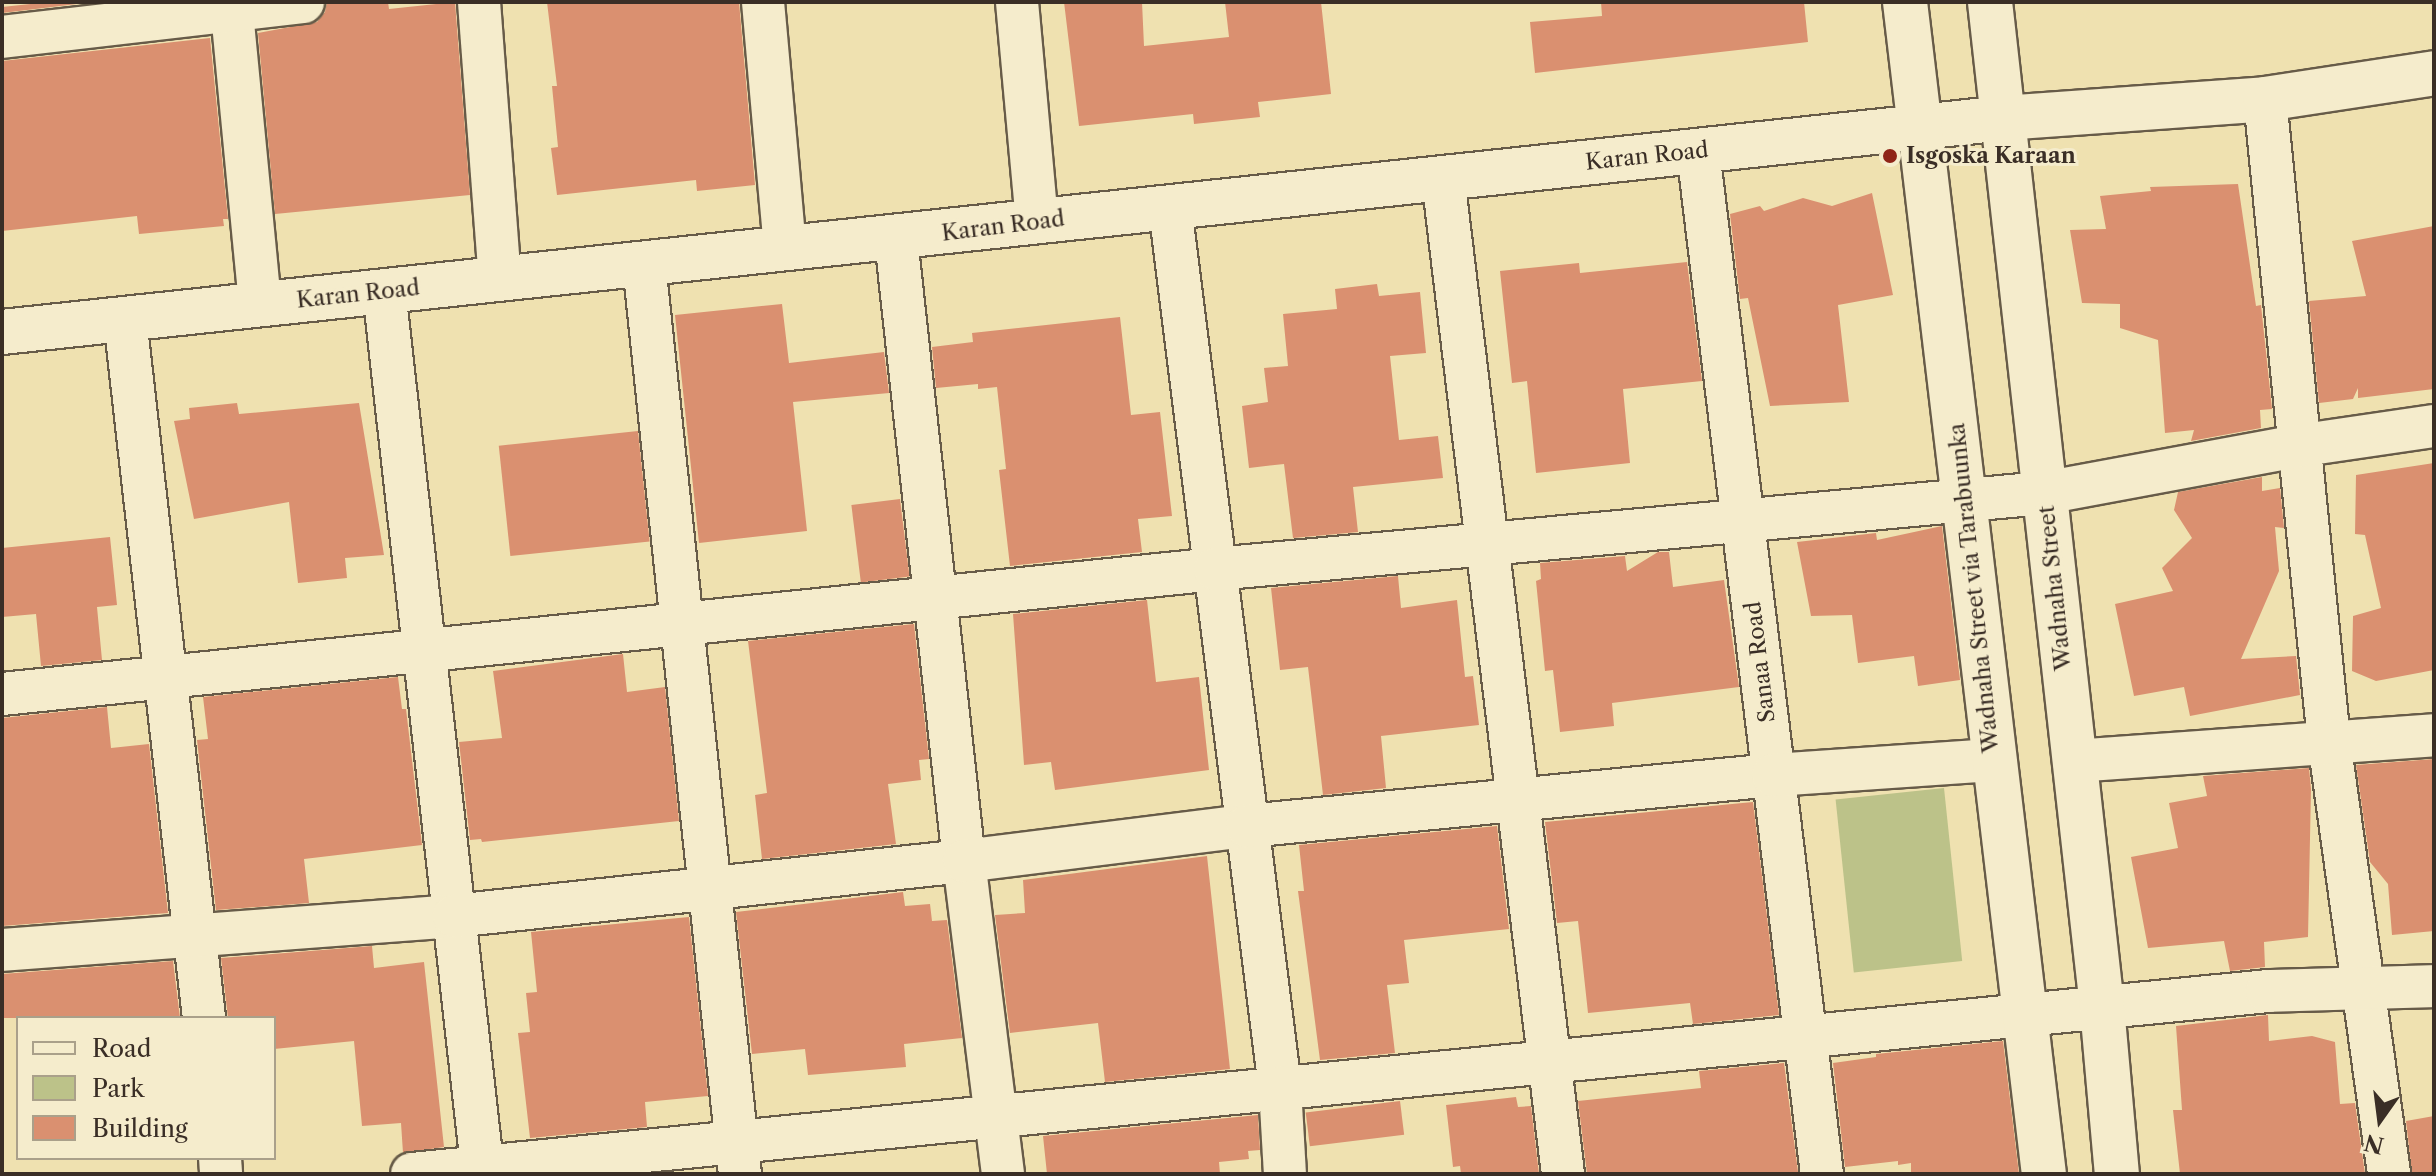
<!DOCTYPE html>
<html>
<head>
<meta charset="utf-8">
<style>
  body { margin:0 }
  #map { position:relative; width:2436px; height:1176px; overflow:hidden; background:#efe1b0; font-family:"Libre Caslon Text",serif }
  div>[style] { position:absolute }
  .green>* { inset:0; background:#bcc289; transform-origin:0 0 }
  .building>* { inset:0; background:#da9070; transform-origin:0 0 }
  .roads { filter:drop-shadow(2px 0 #675b48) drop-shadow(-2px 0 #675b48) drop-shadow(0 2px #675b48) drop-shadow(0 -2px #675b48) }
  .minor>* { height:42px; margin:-21px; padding:0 21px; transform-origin:21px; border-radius:21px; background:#f5eccc }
  .tertiary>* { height:44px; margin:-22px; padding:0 22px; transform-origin:22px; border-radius:22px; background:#f5eccc }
  .secondary>* { height:44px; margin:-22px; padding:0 22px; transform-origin:22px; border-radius:22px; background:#f5eccc }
  .dots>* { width:22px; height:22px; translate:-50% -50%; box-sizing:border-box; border:4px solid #f5eccc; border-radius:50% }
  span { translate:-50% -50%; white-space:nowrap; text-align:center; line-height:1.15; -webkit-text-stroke:6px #f5eccc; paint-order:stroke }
  .street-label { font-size:22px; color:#3a2e26 }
  .poi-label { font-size:22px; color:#3a2e26; font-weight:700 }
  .left { translate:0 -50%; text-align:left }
  .frame { position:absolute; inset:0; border:4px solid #3a2e26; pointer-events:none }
  .legend { position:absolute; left:16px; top:1016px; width:260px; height:144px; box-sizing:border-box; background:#f5eccc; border:2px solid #aaa08a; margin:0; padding:10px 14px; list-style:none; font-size:24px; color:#3a2e26 }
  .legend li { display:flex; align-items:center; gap:16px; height:40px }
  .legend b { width:40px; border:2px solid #aaa08a }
  .north { position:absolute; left:2340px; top:1080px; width:80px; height:80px; -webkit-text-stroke:6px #f5eccc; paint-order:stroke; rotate:194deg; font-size:22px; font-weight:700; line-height:32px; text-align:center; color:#3a2e26 }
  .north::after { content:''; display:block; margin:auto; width:28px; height:36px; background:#3a2e26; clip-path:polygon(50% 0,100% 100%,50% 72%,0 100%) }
</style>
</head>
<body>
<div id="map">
  <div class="green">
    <div style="left:1944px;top:788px;width:174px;height:109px;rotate:84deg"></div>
  </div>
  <div class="building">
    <div style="clip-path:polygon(49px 2px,77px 4px,2px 13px,2px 7px)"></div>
    <div style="clip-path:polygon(327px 2px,388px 2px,389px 9px,455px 2px,470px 195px,275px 214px,258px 33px,317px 22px,325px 12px)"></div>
    <div style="clip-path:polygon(547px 2px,739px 2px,755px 185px,697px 191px,696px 180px,557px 195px,551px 148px,558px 147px,552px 86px,557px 86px)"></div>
    <div style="clip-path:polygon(1064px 2px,1142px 2px,1144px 46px,1229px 37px,1225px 2px,1321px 2px,1331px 94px,1258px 102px,1260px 117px,1194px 124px,1193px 114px,1079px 126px)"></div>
    <div style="clip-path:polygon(1601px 2px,1804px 2px,1808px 42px,1535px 73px,1530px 22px,1602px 16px)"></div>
    <div style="clip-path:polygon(210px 38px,228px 219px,223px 219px,224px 226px,139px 234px,137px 216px,2px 231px,2px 61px)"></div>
    <div style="clip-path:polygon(2238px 184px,2256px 306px,2261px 305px,2272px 409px,2260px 410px,2261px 428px,2191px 441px,2194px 430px,2165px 433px,2158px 340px,2120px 328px,2120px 304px,2082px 303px,2070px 230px,2106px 229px,2100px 196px,2151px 191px,2150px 187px)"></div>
    <div style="clip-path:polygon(1872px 193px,1893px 295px,1838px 305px,1849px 402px,1770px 406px,1748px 298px,1740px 299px,1730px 214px,1760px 206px,1764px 211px,1803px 198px,1832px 206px)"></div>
    <div style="clip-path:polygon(2434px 226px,2434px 389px,2358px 398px,2358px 388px,2353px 399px,2319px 403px,2309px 301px,2366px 296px,2352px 241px)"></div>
    <div style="clip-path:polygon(1687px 262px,1702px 381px,1623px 389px,1630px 463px,1536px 473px,1527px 381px,1512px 383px,1500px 271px,1579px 263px,1580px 273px)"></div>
    <div style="clip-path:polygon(1377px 284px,1379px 296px,1420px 292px,1426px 353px,1390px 356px,1399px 440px,1438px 436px,1443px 478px,1353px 487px,1358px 532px,1293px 538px,1284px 464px,1249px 468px,1242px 406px,1268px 402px,1264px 368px,1288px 366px,1283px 314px,1337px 309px,1335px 289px)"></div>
    <div style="clip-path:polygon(782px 304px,789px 363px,884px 352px,889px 393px,793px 402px,807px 531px,699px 543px,675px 315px)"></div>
    <div style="clip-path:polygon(1120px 317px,1131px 415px,1160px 412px,1172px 516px,1138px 519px,1142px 552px,1010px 566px,999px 470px,1006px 469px,997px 387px,978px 389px,978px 384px,936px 388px,932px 347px,973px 342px,972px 333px)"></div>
    <div style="clip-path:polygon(237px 403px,239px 414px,359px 403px,384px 555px,345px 558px,347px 578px,298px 583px,289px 502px,194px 519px,174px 421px,190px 419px,189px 408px)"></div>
    <div style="left:638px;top:431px;width:111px;height:140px;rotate:84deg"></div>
    <div style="clip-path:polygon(2434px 463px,2434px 670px,2376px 681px,2352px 671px,2353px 616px,2381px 608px,2365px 535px,2355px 534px,2356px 475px)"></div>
    <div style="clip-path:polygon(2262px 477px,2262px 491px,2280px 488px,2284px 528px,2275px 527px,2279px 571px,2241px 659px,2296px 656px,2300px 695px,2190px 716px,2184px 687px,2134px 696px,2115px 604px,2173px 591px,2162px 568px,2192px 538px,2174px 510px,2178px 492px)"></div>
    <div style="left:900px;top:499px;width:78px;height:49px;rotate:83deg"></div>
    <div style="clip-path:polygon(1942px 526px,1960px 680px,1918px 686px,1914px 656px,1858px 663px,1852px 615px,1811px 616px,1797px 542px,1876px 533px,1877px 540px)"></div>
    <div style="clip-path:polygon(110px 537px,117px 605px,97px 607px,102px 660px,41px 666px,36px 614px,2px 617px,2px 548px)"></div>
    <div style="clip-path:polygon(1658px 552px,1669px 552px,1673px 587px,1724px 580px,1739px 687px,1612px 703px,1614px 726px,1560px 732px,1553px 670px,1545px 671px,1536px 581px,1541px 579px,1540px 563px,1625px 556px,1627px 571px)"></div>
    <div style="clip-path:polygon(1398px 576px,1401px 608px,1457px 600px,1465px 677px,1473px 676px,1479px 725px,1381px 736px,1386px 788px,1323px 795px,1308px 667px,1280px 670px,1271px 588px)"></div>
    <div style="clip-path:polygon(1147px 600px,1156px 682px,1199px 677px,1209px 770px,1055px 790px,1051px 762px,1024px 765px,1013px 614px)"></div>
    <div style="clip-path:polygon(914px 624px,929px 759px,919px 760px,921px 780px,888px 784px,896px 844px,762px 859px,755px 795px,767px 793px,748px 641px)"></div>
    <div style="clip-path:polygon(623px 654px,627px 692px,665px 687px,679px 821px,482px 842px,481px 839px,470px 840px,459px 742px,502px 738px,493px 671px)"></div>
    <div style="clip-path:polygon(398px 677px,402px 709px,406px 709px,422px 845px,304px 859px,309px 903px,216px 910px,197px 740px,208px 739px,203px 697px)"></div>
    <div style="clip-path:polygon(107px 707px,111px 748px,149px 744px,168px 913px,2px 926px,2px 718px)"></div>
    <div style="clip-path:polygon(2434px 759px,2434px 931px,2392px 935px,2388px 884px,2370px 862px,2356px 765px)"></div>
    <div style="clip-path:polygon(2309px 768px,2311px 789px,2308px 937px,2264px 942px,2265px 967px,2230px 971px,2224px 941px,2148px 948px,2131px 857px,2178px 848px,2169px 803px,2207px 796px,2203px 776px)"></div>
    <div style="clip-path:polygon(1753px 802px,1779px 1015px,1693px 1024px,1690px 1003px,1588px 1013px,1578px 921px,1557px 923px,1545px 822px)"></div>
    <div style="clip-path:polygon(1497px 826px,1509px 929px,1404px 940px,1409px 983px,1387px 985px,1395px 1053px,1320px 1060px,1298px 891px,1304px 891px,1299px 845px)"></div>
    <div style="clip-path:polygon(1207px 856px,1230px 1069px,1105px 1082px,1098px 1023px,1010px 1033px,995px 915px,1025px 913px,1023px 880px)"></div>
    <div style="clip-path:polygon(903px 892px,905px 906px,930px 904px,932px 921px,947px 920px,962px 1038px,904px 1044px,906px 1067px,808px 1075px,805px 1049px,752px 1054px,736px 912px)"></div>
    <div style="clip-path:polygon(689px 917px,708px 1096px,645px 1102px,647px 1127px,530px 1138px,518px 1033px,530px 1032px,526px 993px,537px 992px,531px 932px)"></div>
    <div style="clip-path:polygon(372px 946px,374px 968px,424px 962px,444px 1147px,403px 1153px,401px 1123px,362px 1126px,354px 1041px,274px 1049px,274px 1018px,228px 1018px,221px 958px)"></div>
    <div style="clip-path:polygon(173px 961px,180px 1018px,2px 1018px,2px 974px)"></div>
    <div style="clip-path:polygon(2268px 1015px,2269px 1041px,2312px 1036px,2335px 1042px,2340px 1104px,2355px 1103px,2365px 1174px,2180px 1174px,2173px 1110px,2182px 1110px,2176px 1026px)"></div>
    <div style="clip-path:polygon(2003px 1041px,2019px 1174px,1911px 1174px,1911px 1163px,1898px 1165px,1898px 1161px,1845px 1167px,1833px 1063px,1876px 1057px,1876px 1054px)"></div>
    <div style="clip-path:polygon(1784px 1063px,1798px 1172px,1587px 1174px,1578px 1101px,1701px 1088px,1699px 1071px)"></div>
    <div style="clip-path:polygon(1516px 1097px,1518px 1107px,1531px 1106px,1539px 1174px,1461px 1174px,1460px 1166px,1453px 1167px,1446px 1105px)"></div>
    <div style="left:1400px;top:1101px;width:34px;height:95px;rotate:83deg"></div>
    <div style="clip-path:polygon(1258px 1115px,1260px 1150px,1248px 1151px,1249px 1159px,1219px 1162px,1220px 1174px,1047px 1174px,1043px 1136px)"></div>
    <div style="clip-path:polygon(2434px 1116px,2434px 1174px,2412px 1174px,2406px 1121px)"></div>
  </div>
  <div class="roads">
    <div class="minor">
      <div style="left:231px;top:2px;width:304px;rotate:84.5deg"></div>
      <div style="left:479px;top:2px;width:278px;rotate:85.7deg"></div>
      <div style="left:763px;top:2px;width:247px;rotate:84.9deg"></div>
      <div style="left:1017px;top:2px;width:221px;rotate:84.8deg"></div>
      <div style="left:2px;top:37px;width:303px;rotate:-6.6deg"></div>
      <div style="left:2265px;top:99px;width:645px;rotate:84.31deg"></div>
      <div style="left:2329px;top:741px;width:437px;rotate:82.1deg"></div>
      <div style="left:1698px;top:151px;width:1030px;rotate:83.09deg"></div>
      <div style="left:1443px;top:178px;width:1003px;rotate:83.13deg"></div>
      <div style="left:1170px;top:207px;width:888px;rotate:82.88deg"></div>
      <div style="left:1280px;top:1088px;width:86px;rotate:86.7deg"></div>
      <div style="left:896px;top:239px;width:626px;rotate:83.76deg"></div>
      <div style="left:964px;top:861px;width:315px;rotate:82.9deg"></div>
      <div style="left:644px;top:264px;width:915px;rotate:83.98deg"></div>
      <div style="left:384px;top:291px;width:889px;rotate:83.6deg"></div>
      <div style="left:125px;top:319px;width:703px;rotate:83.55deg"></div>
      <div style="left:2px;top:694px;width:1219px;rotate:-5.88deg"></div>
      <div style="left:1215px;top:569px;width:832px;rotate:-5.24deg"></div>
      <div style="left:2044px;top:493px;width:257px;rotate:-10.5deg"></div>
      <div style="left:2297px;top:446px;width:138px;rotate:-8.3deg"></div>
      <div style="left:2074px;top:761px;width:361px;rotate:-4.1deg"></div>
      <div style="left:2px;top:950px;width:453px;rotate:-4.3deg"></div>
      <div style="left:454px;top:916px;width:513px;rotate:-6.16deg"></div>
      <div style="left:964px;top:861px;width:285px;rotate:-7.1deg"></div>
      <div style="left:1247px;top:826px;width:528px;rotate:-5.54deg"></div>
      <div style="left:1773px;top:775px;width:221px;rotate:-3.9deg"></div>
      <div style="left:220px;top:1158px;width:16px;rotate:86deg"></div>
      <div style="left:412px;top:1174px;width:1864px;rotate:-5.63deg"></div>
      <div style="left:2267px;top:991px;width:167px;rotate:-1.7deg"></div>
    </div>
    <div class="tertiary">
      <div style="left:2px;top:332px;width:2012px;rotate:-6.1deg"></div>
      <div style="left:2003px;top:118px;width:263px;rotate:-4.1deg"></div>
      <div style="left:2265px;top:99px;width:171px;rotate:-8.7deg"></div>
    </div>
    <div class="secondary">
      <div style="left:1905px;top:2px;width:1180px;rotate:83.24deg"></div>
      <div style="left:1990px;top:2px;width:1011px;rotate:83.64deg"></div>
      <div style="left:2102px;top:1007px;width:168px;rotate:84.9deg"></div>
    </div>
  </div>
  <div class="dots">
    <div style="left:1890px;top:156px;background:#8f2418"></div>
  </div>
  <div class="street-label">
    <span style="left:1647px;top:156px;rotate:-6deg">Karan Road</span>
    <span style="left:1003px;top:226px;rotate:-7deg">Karan Road</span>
    <span style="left:358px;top:294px;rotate:-6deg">Karan Road</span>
    <span style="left:1974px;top:588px;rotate:-96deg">Wadnaha Street via Tarabuunka</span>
    <span style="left:2055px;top:588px;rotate:-96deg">Wadnaha Street</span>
    <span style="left:1760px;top:662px;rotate:-97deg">Sanaa Road</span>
  </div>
  <div class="poi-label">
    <span class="left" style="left:1906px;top:156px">Isgoska Karaan</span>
  </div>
  <div class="frame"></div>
  <ul class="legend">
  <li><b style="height:10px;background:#f5eccc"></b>Road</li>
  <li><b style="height:22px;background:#bcc289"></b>Park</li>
  <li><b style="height:22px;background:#da9070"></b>Building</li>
  </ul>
  <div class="north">N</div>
</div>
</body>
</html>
